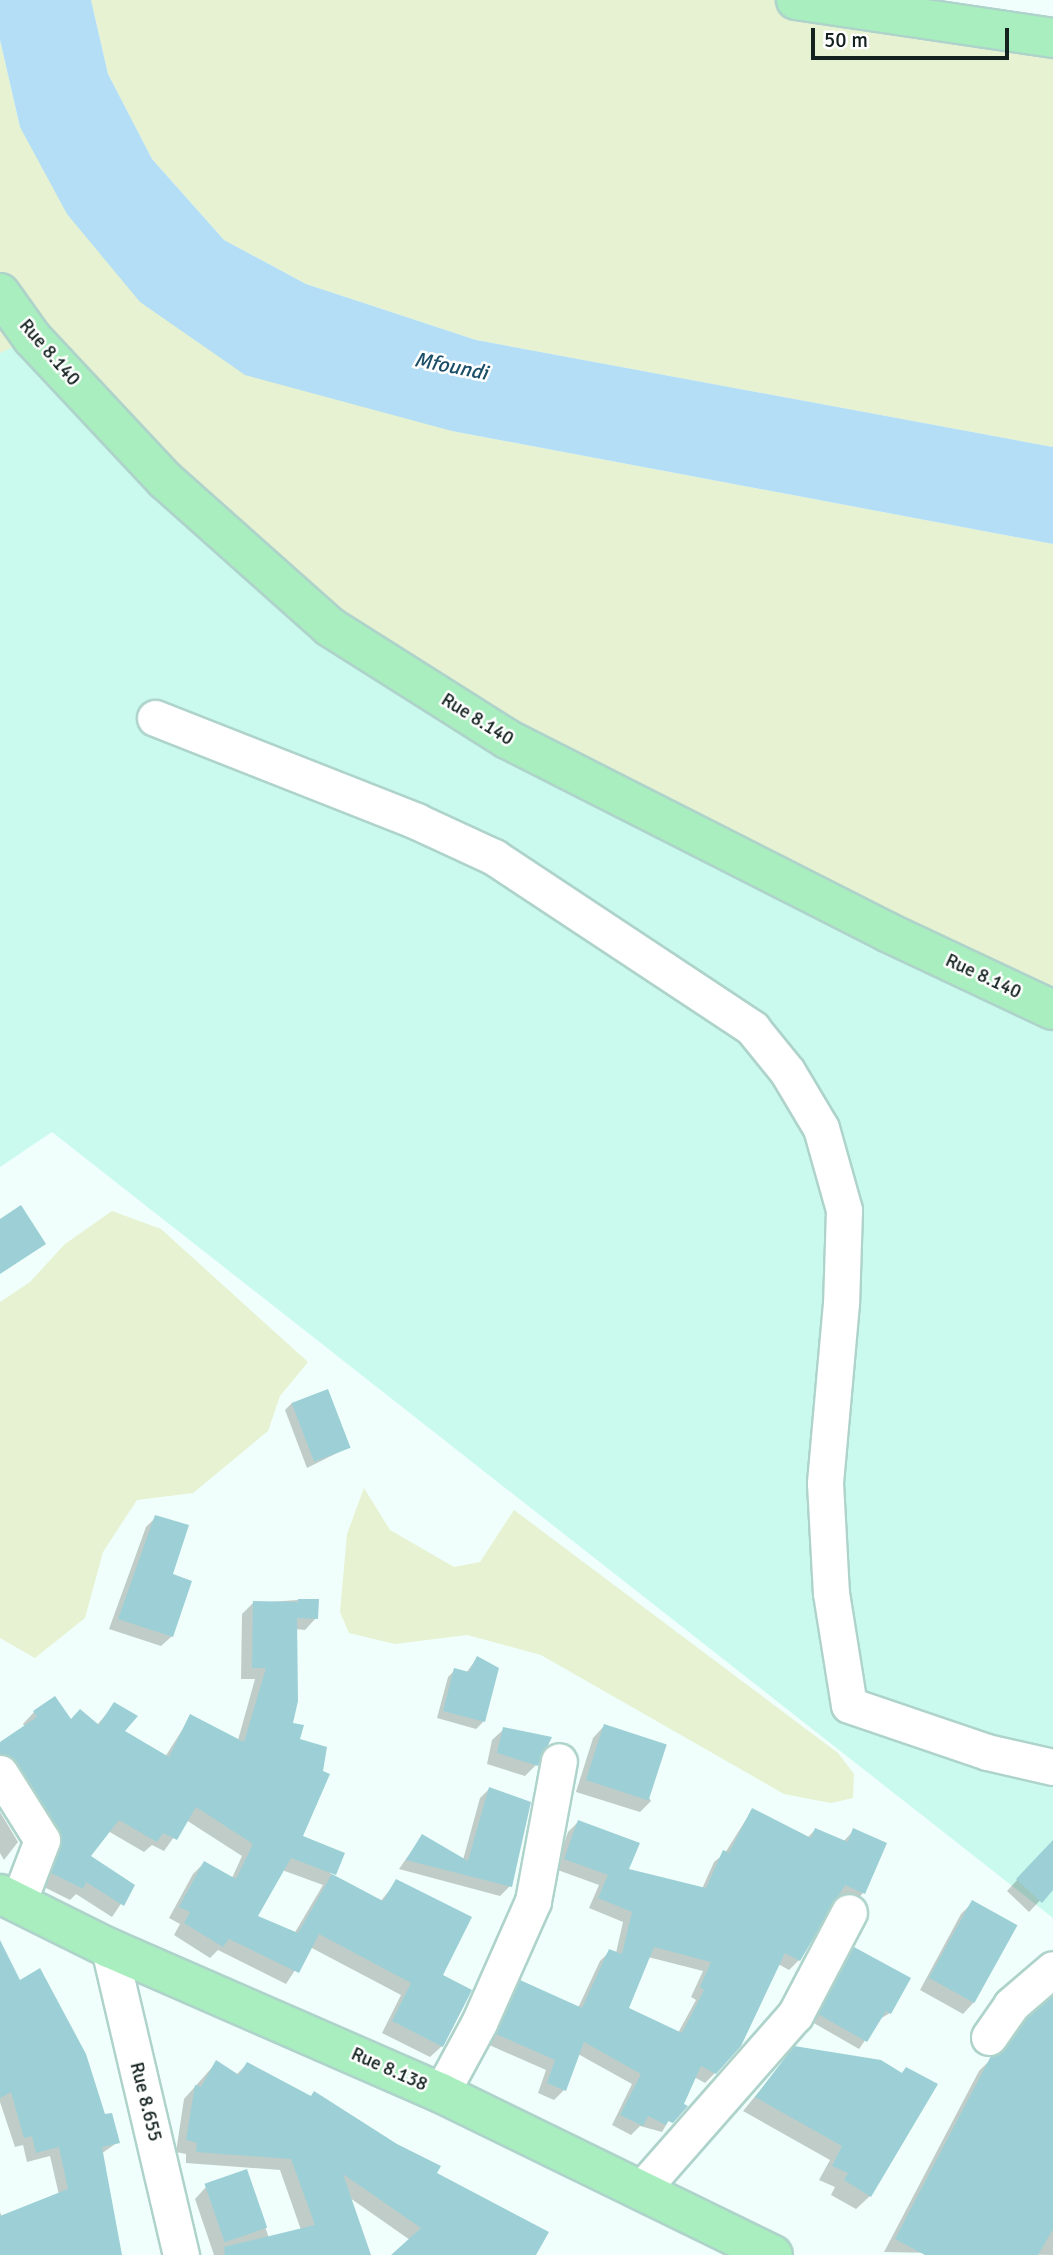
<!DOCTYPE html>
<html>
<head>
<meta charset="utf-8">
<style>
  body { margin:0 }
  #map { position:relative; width:1053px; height:2255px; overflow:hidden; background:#f0fffb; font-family:Signika,sans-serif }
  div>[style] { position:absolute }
  .built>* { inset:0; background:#cafaee }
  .green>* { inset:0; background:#e6f2d2 }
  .water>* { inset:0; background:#b4def6 }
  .shadow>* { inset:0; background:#0003 }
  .building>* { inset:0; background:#9cd0d6; transform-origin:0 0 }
  .roads { filter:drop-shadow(2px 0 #aed3ca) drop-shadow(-2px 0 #aed3ca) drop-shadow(0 2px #aed3ca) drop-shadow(0 -2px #aed3ca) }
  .minor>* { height:35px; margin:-17.5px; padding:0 17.5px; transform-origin:17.5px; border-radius:17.5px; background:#fff }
  .major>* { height:38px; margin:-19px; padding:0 19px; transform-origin:19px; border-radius:19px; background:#a9eebe }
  span { translate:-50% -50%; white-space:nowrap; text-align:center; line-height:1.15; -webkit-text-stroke:5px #fff; paint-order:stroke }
  .street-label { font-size:19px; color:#14221f }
  .water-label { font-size:21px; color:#1a4d66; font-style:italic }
  .scale { position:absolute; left:811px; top:28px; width:198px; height:32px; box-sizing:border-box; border:4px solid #14221f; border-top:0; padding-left:9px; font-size:21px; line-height:24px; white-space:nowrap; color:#14221f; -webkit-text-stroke:5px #fff; paint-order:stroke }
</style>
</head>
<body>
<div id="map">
  <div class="built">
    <div style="clip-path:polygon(32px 338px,1053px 1010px,1053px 1918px,52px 1132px,0 1167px,0 353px)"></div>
  </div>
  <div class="green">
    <div style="clip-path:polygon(91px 0,937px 0,1053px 26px,1053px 447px,476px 340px,306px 284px,224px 240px,152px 159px,108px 74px)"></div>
    <div style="clip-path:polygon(0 40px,20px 127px,452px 431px,1053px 544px,1053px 1010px,330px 627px,32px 338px,0 353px)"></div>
    <div style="clip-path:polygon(112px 1211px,161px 1229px,308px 1362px,280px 1396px,268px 1431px,193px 1493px,137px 1500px,103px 1552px,85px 1618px,35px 1658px,0 1638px,0 1302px,30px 1282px,65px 1244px)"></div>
    <div style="clip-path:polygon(364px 1488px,390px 1530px,454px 1567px,480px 1562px,514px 1510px,838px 1753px,854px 1774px,853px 1798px,831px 1803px,784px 1794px,541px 1655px,467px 1635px,395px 1644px,349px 1633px,340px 1612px,347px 1534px)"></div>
  </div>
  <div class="water">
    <div style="clip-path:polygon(0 0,91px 0,108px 74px,152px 159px,224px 240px,306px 284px,476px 340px,1053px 447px,1053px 544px,452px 431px,245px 375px,140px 302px,67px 214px,20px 127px,0 40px)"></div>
  </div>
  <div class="shadow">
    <div style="clip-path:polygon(292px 1403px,349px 1447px,307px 1468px,285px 1410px)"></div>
    <div style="clip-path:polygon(156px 1517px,171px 1575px,190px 1582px,171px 1637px,161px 1646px,109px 1629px,146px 1527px)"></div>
    <div style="clip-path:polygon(evenodd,298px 1600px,316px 1618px,305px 1630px,295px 1629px,291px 1725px,298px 1740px,300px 1837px,333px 1876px,380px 1902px,397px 1881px,441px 1976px,442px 2046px,430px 2057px,382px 2033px,401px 1995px,310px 1947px,286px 1984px,218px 1950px,210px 1958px,174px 1935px,180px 1924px,169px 1918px,193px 1874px,204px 1863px,232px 1878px,242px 1856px,186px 1820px,164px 1851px,152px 1845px,144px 1852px,108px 1831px,89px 1856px,133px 1886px,112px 1917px,76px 1894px,70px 1900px,40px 1885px,0 1770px,0 1745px,25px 1727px,23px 1724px,34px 1712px,97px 1725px,115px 1704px,122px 1731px,165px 1757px,191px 1716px,238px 1740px,255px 1679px,241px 1679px,242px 1614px,253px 1603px,298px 1600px,282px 1870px,323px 1885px,294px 1934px,255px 1917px,282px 1870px)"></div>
    <div style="clip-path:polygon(477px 1658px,483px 1722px,476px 1729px,437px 1718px,448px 1677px,455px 1670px,466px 1673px)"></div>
    <div style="clip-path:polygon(604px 1726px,651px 1801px,640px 1812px,576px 1792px,593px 1738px)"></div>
    <div style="clip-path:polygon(504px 1729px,536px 1765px,525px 1776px,487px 1764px,492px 1740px)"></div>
    <div style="clip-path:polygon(489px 1789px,510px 1886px,500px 1896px,399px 1869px,422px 1836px,463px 1860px,480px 1798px)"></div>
    <div style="clip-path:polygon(evenodd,752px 1810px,807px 1838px,815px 1830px,843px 1842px,854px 1830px,863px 1893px,854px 1903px,837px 1895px,799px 1960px,789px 1970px,778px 1964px,715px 2073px,705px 2083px,694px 2077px,662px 2132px,640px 2126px,631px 2135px,612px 2125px,632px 2084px,578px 2054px,564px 2090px,554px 2100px,538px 2093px,546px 2070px,487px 2044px,510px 1992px,520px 1982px,578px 2008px,600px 1961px,610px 1951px,616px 1953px,623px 1922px,589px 1908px,599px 1885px,555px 1869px,568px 1832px,578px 1822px,626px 1870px,702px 1889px,714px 1862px,725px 1853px,752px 1810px,648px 1957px,703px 1971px,691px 1997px,696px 2000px,678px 2033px,627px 2009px,648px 1957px)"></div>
    <div style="clip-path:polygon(0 1812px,18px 1842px,4px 1860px,0 1853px)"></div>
    <div style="clip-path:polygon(1053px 1841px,1053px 1887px,1029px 1912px,1007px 1891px)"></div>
    <div style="clip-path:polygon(972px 1903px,974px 2002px,963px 2014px,920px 1990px,961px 1914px)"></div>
    <div style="clip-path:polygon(854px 1949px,890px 2013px,880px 2019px,859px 2049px,812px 2022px)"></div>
    <div style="clip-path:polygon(0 1978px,118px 2142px,101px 2154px,120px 2255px,0 2255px,0 2212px,2px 2217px,59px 2195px,50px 2156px,27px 2162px,23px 2145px,15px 2147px,0 2102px)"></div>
    <div style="clip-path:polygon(1053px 1998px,1053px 2255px,884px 2252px,979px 2071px)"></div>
    <div style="clip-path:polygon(795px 2048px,870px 2196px,856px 2209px,831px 2195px,835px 2187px,819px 2180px,830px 2160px,743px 2111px)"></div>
    <div style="clip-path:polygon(216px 2063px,236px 2075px,247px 2064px,310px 2097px,314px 2093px,435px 2173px,534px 2255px,394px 2255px,410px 2240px,350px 2198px,369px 2255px,214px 2255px,195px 2199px,206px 2187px,246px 2172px,269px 2238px,301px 2230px,280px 2170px,186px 2163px,186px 2154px,176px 2152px,184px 2099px)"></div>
  </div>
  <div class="building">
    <div style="clip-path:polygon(21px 1205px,46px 1244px,0 1274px,0 1219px)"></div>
    <div style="left:328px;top:1389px;width:63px;height:39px;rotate:69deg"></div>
    <div style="clip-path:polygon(155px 1515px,189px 1525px,173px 1574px,192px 1581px,173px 1637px,118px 1619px)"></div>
    <div style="clip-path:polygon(298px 1599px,319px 1599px,318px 1619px,297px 1618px,298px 1701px,293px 1723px,304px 1725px,300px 1739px,327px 1747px,323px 1771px,330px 1774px,303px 1836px,345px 1853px,336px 1875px,291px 1858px,258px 1916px,298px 1933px,332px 1874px,383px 1901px,396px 1879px,472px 1917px,443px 1975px,472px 1990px,443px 2047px,392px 2021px,411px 1983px,319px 1934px,299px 1973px,229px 1939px,223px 1947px,184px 1923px,190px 1912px,179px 1907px,204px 1861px,236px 1879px,253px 1844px,196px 1807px,177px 1840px,163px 1833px,157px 1842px,119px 1820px,91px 1856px,135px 1885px,124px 1906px,86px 1882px,83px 1889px,51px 1873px,61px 1847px,59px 1830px,17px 1762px,0 1753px,0 1742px,37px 1717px,33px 1711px,55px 1696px,71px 1719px,80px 1709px,99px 1725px,114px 1702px,138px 1716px,125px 1731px,169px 1757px,190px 1714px,244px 1742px,266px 1668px,252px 1668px,253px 1601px,297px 1602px,297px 1606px)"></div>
    <div style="clip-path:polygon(477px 1656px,499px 1668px,485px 1722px,443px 1711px,454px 1668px,469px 1672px)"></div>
    <div style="left:604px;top:1724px;width:66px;height:59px;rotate:18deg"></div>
    <div style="clip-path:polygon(503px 1727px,552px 1737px,538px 1766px,497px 1753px)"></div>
    <div style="clip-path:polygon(489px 1787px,531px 1802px,512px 1887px,406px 1860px,422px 1834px,468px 1861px)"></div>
    <div style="clip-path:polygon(evenodd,752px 1808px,811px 1838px,815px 1828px,848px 1842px,853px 1828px,887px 1843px,865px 1894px,845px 1885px,800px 1961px,785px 1953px,741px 2046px,716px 2074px,701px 2066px,684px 2104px,688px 2106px,673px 2123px,668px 2121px,666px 2125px,648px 2116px,643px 2126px,620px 2115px,641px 2074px,584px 2042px,566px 2091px,547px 2083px,555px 2060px,496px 2034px,520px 1980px,582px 2008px,609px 1949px,622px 1954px,632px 1912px,598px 1898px,608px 1875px,564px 1859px,578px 1820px,640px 1843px,629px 1869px,706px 1888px,723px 1850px,729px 1853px,752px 1808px,654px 1947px,711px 1962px,700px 1987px,704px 1990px,682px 2033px,629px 2008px,654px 1947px)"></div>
    <div style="clip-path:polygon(1053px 1840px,1053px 1890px,1042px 1903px,1016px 1879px)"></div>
    <div style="left:972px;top:1900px;width:52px;height:89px;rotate:29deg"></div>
    <div style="clip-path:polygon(0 1940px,20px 1980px,40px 1968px,86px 2054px,105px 2114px,112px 2113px,120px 2143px,102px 2147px,122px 2255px,0 2255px,0 2216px,68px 2189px,59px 2147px,36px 2153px,32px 2136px,24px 2138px,11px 2092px,0 2098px)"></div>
    <div style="clip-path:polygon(854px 1947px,911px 1978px,891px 2014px,886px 2011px,867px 2042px,818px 2014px)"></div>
    <div style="clip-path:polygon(1053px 1996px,1053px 2229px,1038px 2255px,925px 2255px,895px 2239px,991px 2056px,1005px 2049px,1026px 2019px)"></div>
    <div style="clip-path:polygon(794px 2046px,881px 2060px,902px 2073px,906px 2067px,938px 2084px,871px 2197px,844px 2180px,848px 2173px,832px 2166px,842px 2146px,755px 2097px)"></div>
    <div style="clip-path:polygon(216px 2060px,239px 2075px,247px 2062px,311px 2096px,314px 2091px,397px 2144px,441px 2166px,437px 2173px,549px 2232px,536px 2255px,391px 2255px,421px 2228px,343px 2174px,371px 2255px,225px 2255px,224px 2247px,315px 2225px,291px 2159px,196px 2152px,197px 2143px,186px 2140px,195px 2085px,201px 2087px)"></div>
    <div style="left:247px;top:2169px;width:62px;height:45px;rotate:71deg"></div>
  </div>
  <div class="roads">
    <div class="minor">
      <div style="left:155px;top:718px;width:281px;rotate:21.5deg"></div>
      <div style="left:416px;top:821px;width:86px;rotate:24.8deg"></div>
      <div style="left:494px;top:857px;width:310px;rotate:33.5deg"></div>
      <div style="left:752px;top:1028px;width:55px;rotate:50.9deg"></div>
      <div style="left:787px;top:1071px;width:66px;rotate:59.2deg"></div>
      <div style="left:821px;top:1128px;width:85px;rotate:74.3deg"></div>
      <div style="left:844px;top:1210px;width:93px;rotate:91.8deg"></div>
      <div style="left:841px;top:1303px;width:181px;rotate:95.1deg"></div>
      <div style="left:825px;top:1483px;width:110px;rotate:86.9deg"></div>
      <div style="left:831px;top:1593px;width:113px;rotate:80.9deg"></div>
      <div style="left:849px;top:1705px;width:146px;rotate:18.8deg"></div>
      <div style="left:987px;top:1752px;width:68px;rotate:12.8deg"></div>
      <div style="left:0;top:1773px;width:79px;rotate:57.9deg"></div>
      <div style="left:42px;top:1840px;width:67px;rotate:110.9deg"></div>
      <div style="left:109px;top:1948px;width:315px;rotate:76.8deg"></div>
      <div style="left:989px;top:2037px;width:39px;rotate:-55deg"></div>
      <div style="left:1011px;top:2005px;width:55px;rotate:-40.6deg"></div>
      <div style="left:441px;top:2093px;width:80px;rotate:-61.5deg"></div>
      <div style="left:479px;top:2023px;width:133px;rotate:-66.1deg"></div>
      <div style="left:533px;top:1901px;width:142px;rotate:-79.5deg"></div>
      <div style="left:641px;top:2190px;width:233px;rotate:-48.7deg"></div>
      <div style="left:795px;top:2015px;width:116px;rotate:-62.3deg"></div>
    </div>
    <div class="major">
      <div style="left:796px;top:0;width:260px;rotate:8.4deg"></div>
      <div style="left:0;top:293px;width:55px;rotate:54.6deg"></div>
      <div style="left:32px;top:338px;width:195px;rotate:46.9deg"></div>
      <div style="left:165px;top:480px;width:221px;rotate:41.7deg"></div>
      <div style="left:330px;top:627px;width:209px;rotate:32.3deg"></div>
      <div style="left:507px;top:739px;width:426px;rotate:26.9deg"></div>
      <div style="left:887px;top:932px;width:183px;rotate:25.2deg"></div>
      <div style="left:0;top:1894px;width:122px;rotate:26.4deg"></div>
      <div style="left:109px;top:1948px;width:362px;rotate:23.6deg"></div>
      <div style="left:441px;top:2093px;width:369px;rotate:26deg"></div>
    </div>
  </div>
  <div class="street-label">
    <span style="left:49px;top:353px;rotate:49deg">Rue 8.140</span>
    <span style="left:477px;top:720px;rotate:32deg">Rue 8.140</span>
    <span style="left:983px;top:977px;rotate:25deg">Rue 8.140</span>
    <span style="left:389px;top:2070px;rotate:24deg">Rue 8.138</span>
    <span style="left:145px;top:2102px;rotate:76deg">Rue 8.655</span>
  </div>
  <div class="water-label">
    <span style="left:451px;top:366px;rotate:11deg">Mfoundi</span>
  </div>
  <div class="scale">50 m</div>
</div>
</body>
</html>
